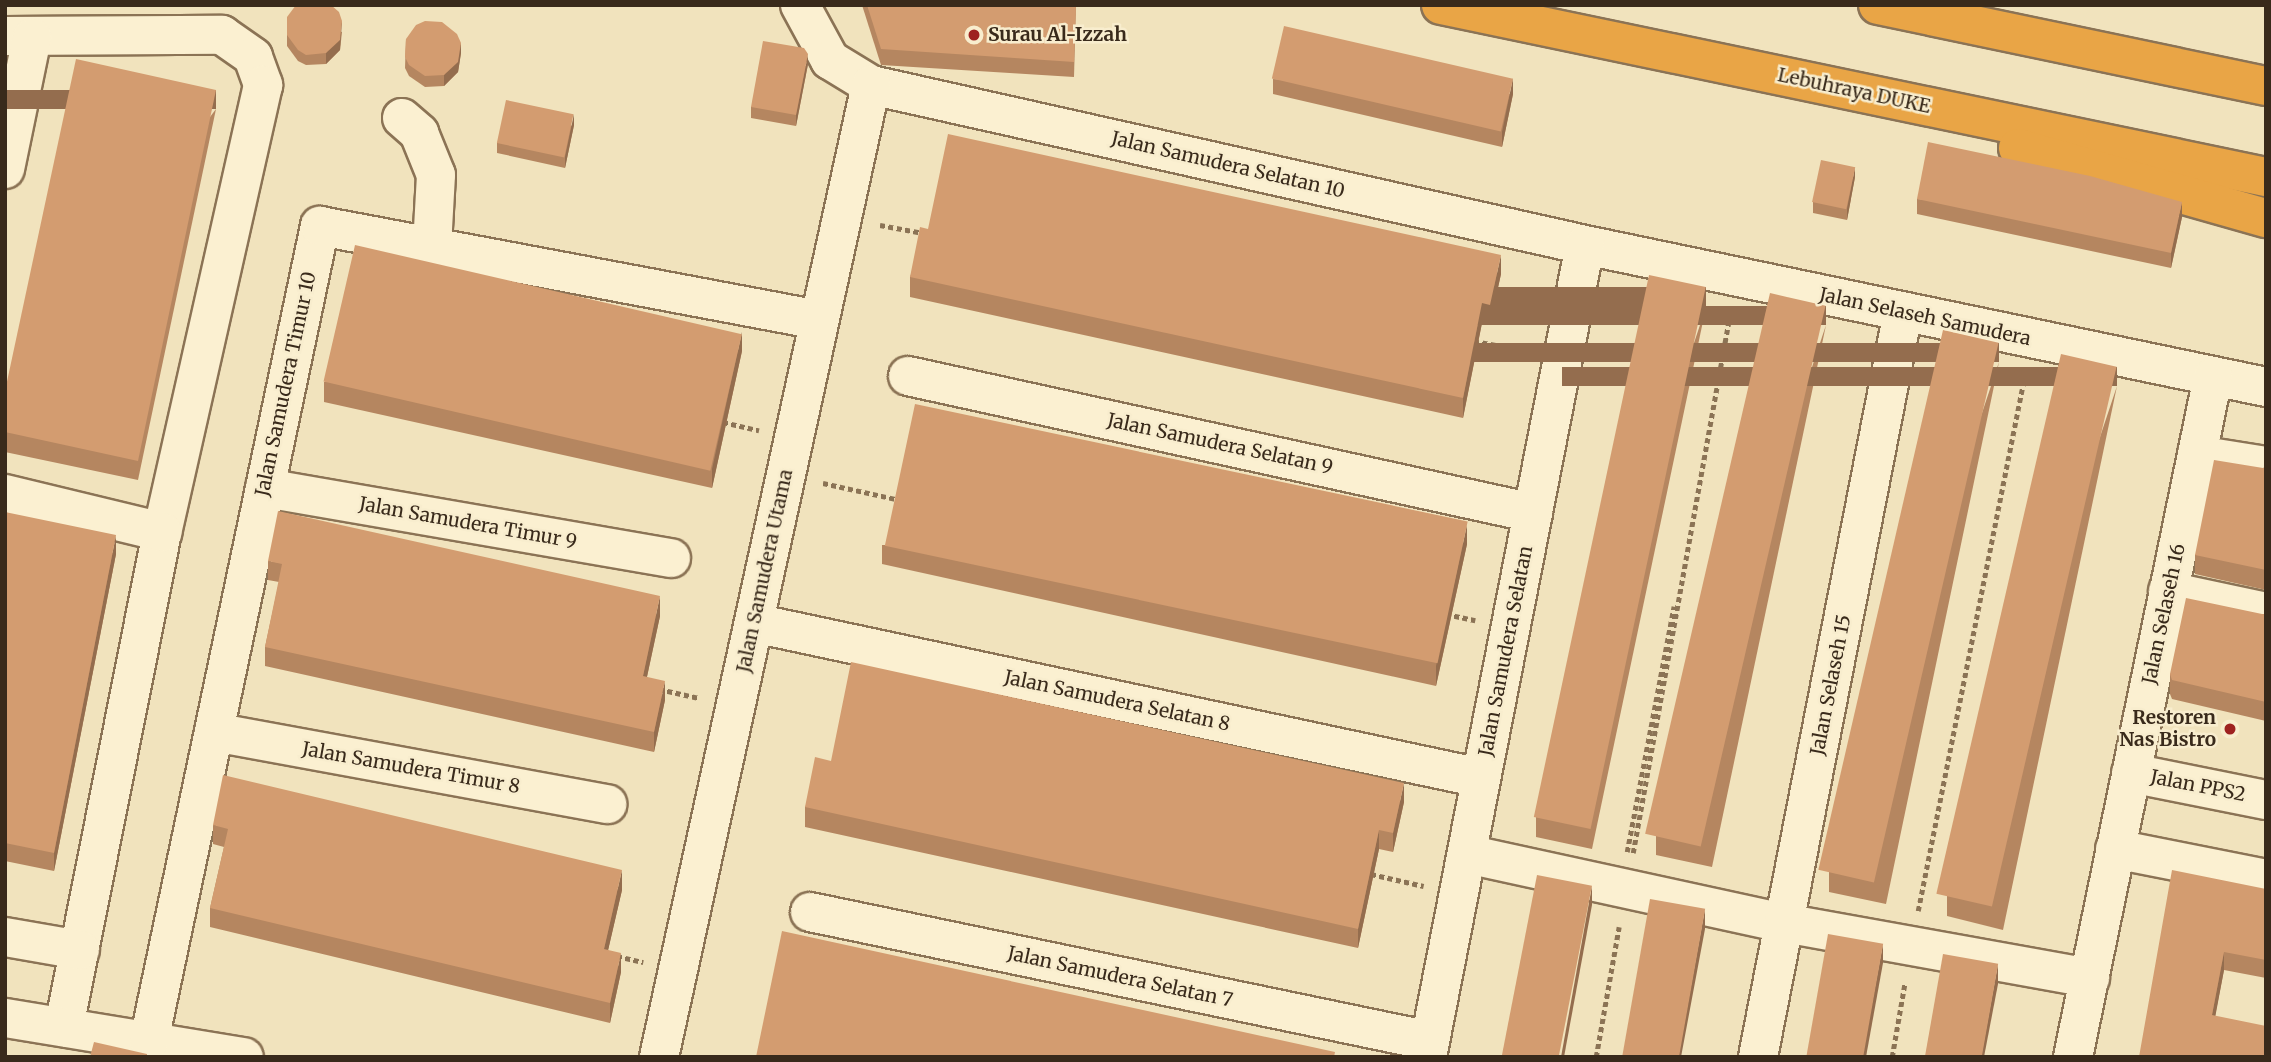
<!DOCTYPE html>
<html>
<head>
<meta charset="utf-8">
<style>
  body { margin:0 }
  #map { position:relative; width:2271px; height:1062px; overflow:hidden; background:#f1e3bd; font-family:Merriweather,serif }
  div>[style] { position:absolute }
  .path>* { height:4.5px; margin-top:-2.25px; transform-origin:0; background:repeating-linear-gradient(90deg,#8b7355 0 5px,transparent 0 8.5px) }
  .roads { filter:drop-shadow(2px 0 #8b7355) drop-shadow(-2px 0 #8b7355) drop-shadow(0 2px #8b7355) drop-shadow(0 -2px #8b7355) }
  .minor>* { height:38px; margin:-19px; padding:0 19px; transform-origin:19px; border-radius:19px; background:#fbf0d1 }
  .highway>* { height:38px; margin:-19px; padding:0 19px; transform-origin:19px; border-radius:19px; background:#e9a546 }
  .wall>* { inset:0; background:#b58660 }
  .shaded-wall>* { inset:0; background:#946d4e; transform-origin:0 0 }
  .building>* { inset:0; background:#d39c70; transform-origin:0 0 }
  .dots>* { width:19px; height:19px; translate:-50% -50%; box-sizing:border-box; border:4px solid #f8edce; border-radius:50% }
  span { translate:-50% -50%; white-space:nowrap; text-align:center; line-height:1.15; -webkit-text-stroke:5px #f8edce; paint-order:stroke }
  .poi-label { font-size:19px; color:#392a1b; font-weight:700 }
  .left { translate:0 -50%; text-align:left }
  .right { translate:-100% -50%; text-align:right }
  .street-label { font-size:19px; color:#392a1b }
  .frame { position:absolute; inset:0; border:7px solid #392a1b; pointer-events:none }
</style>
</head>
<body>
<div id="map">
  <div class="path">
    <div style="left:880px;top:225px;width:44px;rotate:10.5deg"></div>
    <div style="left:1474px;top:341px;width:55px;rotate:10.5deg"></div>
    <div style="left:723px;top:422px;width:37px;rotate:13deg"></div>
    <div style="left:823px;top:483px;width:75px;rotate:12.4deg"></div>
    <div style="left:1446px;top:614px;width:30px;rotate:12deg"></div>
    <div style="left:659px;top:689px;width:41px;rotate:12.7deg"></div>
    <div style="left:1627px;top:852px;width:250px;rotate:-79.2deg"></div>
    <div style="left:1633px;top:853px;width:548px;rotate:-79.8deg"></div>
    <div style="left:1371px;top:874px;width:54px;rotate:12.8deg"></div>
    <div style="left:1918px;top:911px;width:548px;rotate:-78.73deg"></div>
    <div style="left:617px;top:956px;width:27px;rotate:13deg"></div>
    <div style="left:1596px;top:1057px;width:132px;rotate:-80deg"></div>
    <div style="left:1892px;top:1057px;width:76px;rotate:-80.2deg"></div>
  </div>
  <div class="roads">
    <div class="minor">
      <div style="left:800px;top:5px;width:63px;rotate:61.4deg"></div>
      <div style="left:830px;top:60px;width:48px;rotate:31.4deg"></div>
      <div style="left:871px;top:85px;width:732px;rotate:12.63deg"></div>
      <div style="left:1585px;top:245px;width:696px;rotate:11.78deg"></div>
      <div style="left:5px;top:36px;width:217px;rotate:-0.3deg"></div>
      <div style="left:222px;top:35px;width:38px;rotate:35deg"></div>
      <div style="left:253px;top:57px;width:30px;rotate:70deg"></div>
      <div style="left:263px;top:85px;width:458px;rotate:102.7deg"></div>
      <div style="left:162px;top:532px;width:505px;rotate:101.2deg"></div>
      <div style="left:402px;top:118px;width:23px;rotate:41deg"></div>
      <div style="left:419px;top:133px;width:45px;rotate:68deg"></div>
      <div style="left:436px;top:175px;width:71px;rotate:93.2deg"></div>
      <div style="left:5px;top:169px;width:134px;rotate:-78.4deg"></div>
      <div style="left:908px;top:376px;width:640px;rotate:12.36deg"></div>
      <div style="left:2197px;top:455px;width:70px;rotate:9.1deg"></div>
      <div style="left:265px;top:488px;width:412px;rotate:9.8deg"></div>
      <div style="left:5px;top:494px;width:162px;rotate:13.6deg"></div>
      <div style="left:2168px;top:591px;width:100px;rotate:12.1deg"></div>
      <div style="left:754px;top:623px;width:743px;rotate:12.04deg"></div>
      <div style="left:214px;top:732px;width:400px;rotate:10.4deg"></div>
      <div style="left:2131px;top:773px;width:138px;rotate:11.3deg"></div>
      <div style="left:2115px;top:849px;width:154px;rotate:11.2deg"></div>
      <div style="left:1467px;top:854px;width:324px;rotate:12.3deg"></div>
      <div style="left:1784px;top:923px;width:311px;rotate:10.2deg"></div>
      <div style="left:810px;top:912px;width:633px;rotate:11.75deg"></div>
      <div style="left:5px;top:937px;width:76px;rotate:9.8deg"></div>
      <div style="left:5px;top:1018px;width:242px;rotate:9.3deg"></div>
      <div style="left:149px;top:1041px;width:833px;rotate:-78.15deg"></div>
      <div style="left:320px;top:226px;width:508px;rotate:10.67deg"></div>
      <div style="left:659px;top:1057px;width:995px;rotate:-77.7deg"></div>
      <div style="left:1427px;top:1057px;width:827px;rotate:-78.99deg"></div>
      <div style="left:1758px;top:1057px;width:759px;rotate:-78.99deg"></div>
      <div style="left:2073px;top:1057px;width:694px;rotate:-78.37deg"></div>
    </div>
    <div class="highway">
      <div style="left:1441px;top:5px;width:843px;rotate:11.78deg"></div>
      <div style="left:1878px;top:5px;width:396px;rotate:11.8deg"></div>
      <div style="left:2018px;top:148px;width:258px;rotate:15.8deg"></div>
    </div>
  </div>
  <div class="wall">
    <div style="clip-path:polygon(862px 5px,1076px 5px,1074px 77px,881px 65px)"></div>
    <div style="clip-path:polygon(287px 17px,342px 32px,340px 50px,326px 64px,306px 65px,298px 61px,287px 46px)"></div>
    <div style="clip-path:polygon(406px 39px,461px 53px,458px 72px,444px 86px,425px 87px,409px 76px,405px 68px)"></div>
    <div style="clip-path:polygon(808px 64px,796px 126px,751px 118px,751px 107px)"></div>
    <div style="clip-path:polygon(1273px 79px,1513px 94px,1502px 147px,1273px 94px)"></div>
    <div style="clip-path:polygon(216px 109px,138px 480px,5px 452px,5px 391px)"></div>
    <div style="clip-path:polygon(574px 125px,565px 168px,497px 153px,497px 143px)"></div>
    <div style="clip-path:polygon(1855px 177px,1847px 220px,1813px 213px,1813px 202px)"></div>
    <div style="clip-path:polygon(1917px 199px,2182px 217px,2171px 268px,1917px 214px)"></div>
    <div style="clip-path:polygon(928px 229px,1501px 274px,1490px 324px,1482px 323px,1463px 418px,910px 297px,910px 277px)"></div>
    <div style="clip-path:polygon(1706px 307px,1592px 849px,1536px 837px,1536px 817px)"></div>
    <div style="clip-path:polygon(1826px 325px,1712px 867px,1656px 855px,1656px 836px)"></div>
    <div style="clip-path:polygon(742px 351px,712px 488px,324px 402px,324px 382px)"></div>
    <div style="clip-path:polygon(1999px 362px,1886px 904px,1829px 892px,1829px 872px)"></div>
    <div style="clip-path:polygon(2117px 386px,2003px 930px,1947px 916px,1947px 896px)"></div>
    <div style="clip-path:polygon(2266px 467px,2266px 590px,2195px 574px,2195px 555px,2263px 468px)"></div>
    <div style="clip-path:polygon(5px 512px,116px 554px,54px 871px,5px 861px)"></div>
    <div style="clip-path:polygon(1467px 544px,1436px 686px,882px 564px,882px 545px)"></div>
    <div style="clip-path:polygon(268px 561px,660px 616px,647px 677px,665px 700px,654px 752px,265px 666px,265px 647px,279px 582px,268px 580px)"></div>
    <div style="clip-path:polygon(2262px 614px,2266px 614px,2266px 721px,2172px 699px,2170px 694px,2170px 674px)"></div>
    <div style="clip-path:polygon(831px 761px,1404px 802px,1393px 852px,1379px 849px,1358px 948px,805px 827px,805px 807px)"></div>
    <div style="clip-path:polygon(213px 825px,622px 890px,608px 950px,621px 972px,610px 1023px,210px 927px,210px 908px,224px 847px,213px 844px)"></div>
    <div style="clip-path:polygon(2266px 889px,2266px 978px,2224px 970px,2215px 1016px,2139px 1057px)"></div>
  </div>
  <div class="shaded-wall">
    <div style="clip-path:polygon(342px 21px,340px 50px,326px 64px,326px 53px)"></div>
    <div style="clip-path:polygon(461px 43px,461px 53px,458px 72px,444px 86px,444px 75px)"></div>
    <div style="clip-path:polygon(808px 54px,808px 64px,796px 126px,796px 115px)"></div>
    <div style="clip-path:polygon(1513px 78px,1513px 94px,1502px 147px,1502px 132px)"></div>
    <div style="left:216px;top:90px;width:19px;height:379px;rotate:90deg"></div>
    <div style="clip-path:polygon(574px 114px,574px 125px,565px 168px,565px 157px)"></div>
    <div style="clip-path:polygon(1855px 167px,1855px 177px,1847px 220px,1847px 209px)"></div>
    <div style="clip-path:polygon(2182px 202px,2182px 217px,2171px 268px,2171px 253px)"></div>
    <div style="clip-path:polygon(1501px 255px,1501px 274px,1490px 324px,1490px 305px)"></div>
    <div style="left:1706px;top:287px;width:20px;height:555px;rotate:90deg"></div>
    <div style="clip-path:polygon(1482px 303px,1482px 323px,1463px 418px,1463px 398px)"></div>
    <div style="left:1826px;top:306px;width:19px;height:554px;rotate:90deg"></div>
    <div style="clip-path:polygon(742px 332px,742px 351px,712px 488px,712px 469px)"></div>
    <div style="left:1999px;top:343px;width:19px;height:554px;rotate:90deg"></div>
    <div style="left:2117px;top:367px;width:19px;height:555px;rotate:90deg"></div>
    <div style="clip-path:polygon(1467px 525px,1467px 544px,1436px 686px,1436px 666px)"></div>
    <div style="clip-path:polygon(116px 535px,116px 554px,54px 871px,54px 853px)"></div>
    <div style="clip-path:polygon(660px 596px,660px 616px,643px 695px,643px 676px)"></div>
    <div style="clip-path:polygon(665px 681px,665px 700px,654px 752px,654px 732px)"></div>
    <div style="clip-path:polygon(1404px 783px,1404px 802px,1393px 852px,1393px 833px)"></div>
    <div style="clip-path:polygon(1379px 830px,1379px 849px,1358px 948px,1358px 929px)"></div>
    <div style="clip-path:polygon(622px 870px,622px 890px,604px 968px,604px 949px)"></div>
    <div style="clip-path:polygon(1592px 886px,1592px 905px,1564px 1057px,1561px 1057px)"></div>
    <div style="clip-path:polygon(1705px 909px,1705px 929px,1681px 1057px,1678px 1057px)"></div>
    <div style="clip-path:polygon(1883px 944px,1883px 963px,1866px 1057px,1862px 1057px)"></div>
    <div style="clip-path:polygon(2224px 952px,2224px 970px,2212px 1034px,2212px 1015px)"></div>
    <div style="clip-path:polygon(621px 953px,621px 972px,610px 1023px,610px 1003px)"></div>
    <div style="clip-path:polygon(1998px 964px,1998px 984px,1984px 1057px,1981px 1057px)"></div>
  </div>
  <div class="building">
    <div style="clip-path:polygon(296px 5px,331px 5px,339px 12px,342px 21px,340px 40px,326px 53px,306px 55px,298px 50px,287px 35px,287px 17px)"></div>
    <div style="clip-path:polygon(867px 5px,1076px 5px,1074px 62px,881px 49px)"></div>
    <div style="clip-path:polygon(425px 21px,442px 22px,457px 34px,461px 43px,458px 62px,444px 75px,425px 76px,409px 65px,405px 57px,406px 39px,416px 25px)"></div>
    <div style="left:1284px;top:26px;width:235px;height:54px;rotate:13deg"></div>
    <div style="clip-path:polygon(763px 41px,804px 48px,808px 54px,796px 115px,751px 107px)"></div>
    <div style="clip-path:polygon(76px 59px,216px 90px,138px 461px,5px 432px,5px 391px)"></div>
    <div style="left:506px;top:100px;width:69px;height:44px;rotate:12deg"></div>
    <div style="clip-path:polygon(948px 134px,1501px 255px,1490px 305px,1482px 303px,1463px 398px,910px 277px,920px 227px,928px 229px)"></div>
    <div style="clip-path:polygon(1928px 142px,2090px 176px,2182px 202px,2171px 253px,1917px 199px)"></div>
    <div style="left:1821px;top:160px;width:35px;height:43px;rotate:12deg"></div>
    <div style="left:355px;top:245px;width:397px;height:140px;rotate:13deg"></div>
    <div style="left:1649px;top:275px;width:58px;height:554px;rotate:12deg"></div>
    <div style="left:1770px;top:293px;width:57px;height:555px;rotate:13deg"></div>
    <div style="left:1943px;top:330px;width:57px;height:554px;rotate:13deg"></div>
    <div style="left:2061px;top:354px;width:57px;height:554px;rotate:13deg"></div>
    <div style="left:915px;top:404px;width:565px;height:145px;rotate:12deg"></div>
    <div style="clip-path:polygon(2214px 460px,2263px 468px,2266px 467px,2266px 570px,2195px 555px)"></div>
    <div style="clip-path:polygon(278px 511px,660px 596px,643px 676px,665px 681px,654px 732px,265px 647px,282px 564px,268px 561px)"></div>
    <div style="clip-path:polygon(5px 512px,116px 535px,54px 853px,5px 843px)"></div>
    <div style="clip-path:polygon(2186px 598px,2262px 614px,2266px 614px,2266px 702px,2172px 680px,2170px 674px)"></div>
    <div style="clip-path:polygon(851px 662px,1404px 783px,1393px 833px,1379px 830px,1358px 929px,805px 807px,815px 757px,831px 761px)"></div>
    <div style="clip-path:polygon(223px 775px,622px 870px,604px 949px,621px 953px,610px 1003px,210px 908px,228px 829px,213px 825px)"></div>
    <div style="clip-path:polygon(2172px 870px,2266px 889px,2266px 960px,2224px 952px,2212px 1015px,2266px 1026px,2266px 1057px,2139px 1057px)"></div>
    <div style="left:1537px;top:875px;width:56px;height:185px;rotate:11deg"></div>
    <div style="left:1650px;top:899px;width:56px;height:161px;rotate:10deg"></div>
    <div style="clip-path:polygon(782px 931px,1335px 1052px,1334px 1057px,756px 1057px)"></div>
    <div style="left:1828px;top:934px;width:56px;height:125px;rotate:10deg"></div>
    <div style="left:1943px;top:954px;width:56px;height:105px;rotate:10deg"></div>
    <div style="clip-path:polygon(94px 1042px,147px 1054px,147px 1057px,90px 1057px)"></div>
  </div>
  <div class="dots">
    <div style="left:974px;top:35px;background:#9e2220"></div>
    <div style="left:2230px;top:729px;background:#9e2220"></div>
  </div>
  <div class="poi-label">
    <span class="left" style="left:988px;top:35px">Surau Al-Izzah</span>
    <span class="right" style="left:2216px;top:729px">Restoren<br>Nas Bistro</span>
  </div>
  <div class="street-label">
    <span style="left:1854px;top:91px;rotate:12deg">Lebuhraya DUKE</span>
    <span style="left:1228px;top:165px;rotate:13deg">Jalan Samudera Selatan 10</span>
    <span style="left:1925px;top:317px;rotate:12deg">Jalan Selaseh Samudera</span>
    <span style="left:286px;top:384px;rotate:-78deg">Jalan Samudera Timur 10</span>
    <span style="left:1220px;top:444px;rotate:12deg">Jalan Samudera Selatan 9</span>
    <span style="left:468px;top:523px;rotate:10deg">Jalan Samudera Timur 9</span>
    <span style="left:765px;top:571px;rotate:-78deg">Jalan Samudera Utama</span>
    <span style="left:2164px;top:614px;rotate:-78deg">Jalan Selaseh 16</span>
    <span style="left:1506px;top:651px;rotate:-79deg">Jalan Samudera Selatan</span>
    <span style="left:1831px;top:685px;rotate:-79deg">Jalan Selaseh 15</span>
    <span style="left:1117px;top:701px;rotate:12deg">Jalan Samudera Selatan 8</span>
    <span style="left:411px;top:768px;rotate:10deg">Jalan Samudera Timur 8</span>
    <span style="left:2198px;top:786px;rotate:11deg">Jalan PPS2</span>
    <span style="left:1120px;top:977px;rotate:12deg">Jalan Samudera Selatan 7</span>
  </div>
  <div class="frame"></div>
</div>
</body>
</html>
